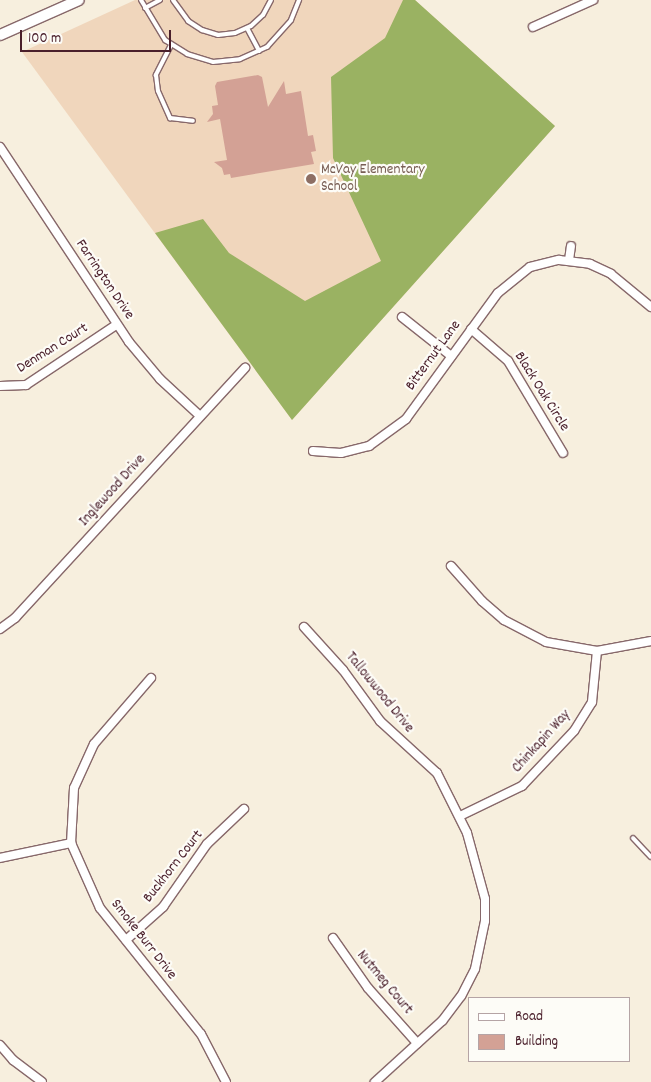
<!DOCTYPE html>
<html>
<head>
<meta charset="utf-8">
<style>
  body { margin:0 }
  #map { position:relative; width:651px; height:1082px; overflow:hidden; background:#f7efde; font-family:Dekko,sans-serif }
  div>[style] { position:absolute }
  .built>* { inset:0; background:#f0d6bc }
  .forest>* { inset:0; background:#9ab262 }
  .building>* { inset:0; background:#d3a195 }
  .roads { filter:drop-shadow(1px 0 #87686a) drop-shadow(-1px 0 #87686a) drop-shadow(0 1px #87686a) drop-shadow(0 -1px #87686a) }
  .service>* { height:4px; margin:-2px; padding:0 2px; transform-origin:2px; border-radius:2px; background:#fff }
  .minor>* { height:8px; margin:-4px; padding:0 4px; transform-origin:4px; border-radius:4px; background:#fff }
  .tertiary>* { height:10px; margin:-5px; padding:0 5px; transform-origin:5px; border-radius:5px; background:#fff }
  .dots>* { width:14px; height:14px; translate:-50% -50%; box-sizing:border-box; border:2px solid #fdfcf7; border-radius:50% }
  span { translate:-50% -50%; white-space:nowrap; text-align:center; line-height:1.15; -webkit-text-stroke:4.5px #fdfcf7; paint-order:stroke }
  .education-label { font-size:15px; color:#785e54 }
  .left { translate:0 -50%; text-align:left }
  .street-label { font-size:15px; color:#4a1f2b }
  .legend { position:absolute; left:468px; top:997px; width:162px; height:65px; box-sizing:border-box; background:#fdfcf7; border:1px solid #b5a4a5; margin:0; padding:6px 9px; list-style:none; font-size:15px; color:#4a1f2b }
  .legend li { display:flex; align-items:center; gap:10px; height:25px }
  .legend b { width:25px; border:1px solid #b5a4a5 }
  .scale { position:absolute; left:20px; top:30px; width:151px; height:22px; box-sizing:border-box; border:2px solid #4a1f2b; border-top:0; padding-left:6px; font-size:15px; line-height:18px; white-space:nowrap; color:#4a1f2b; -webkit-text-stroke:4px #fdfcf7; paint-order:stroke }
</style>
</head>
<body>
<div id="map">
  <div class="built">
    <div style="clip-path:polygon(135px 0,415px 0,555px 126px,292px 420px,22px 52px)"></div>
  </div>
  <div class="forest">
    <div style="clip-path:polygon(403px 0,415px 0,555px 126px,292px 420px,155px 233px,203px 219px,229px 253px,305px 301px,381px 261px,333px 158px,331px 77px,385px 38px)"></div>
  </div>
  <div class="building">
    <div style="clip-path:polygon(258px 75px,262px 77px,268px 107px,284px 81px,286px 94px,301px 91px,308px 136px,313px 135px,316px 151px,311px 152px,314px 164px,231px 178px,230px 174px,224px 175px,222px 168px,214px 162px,227px 160px,220px 119px,207px 122px,213px 114px,212px 106px,218px 105px,215px 86px,217px 82px)"></div>
  </div>
  <div class="roads">
    <div class="service">
      <div style="left:141px;top:0;width:47px;rotate:59deg"></div>
      <div style="left:165px;top:40px;width:26px;rotate:32deg"></div>
      <div style="left:187px;top:54px;width:27px;rotate:17deg"></div>
      <div style="left:213px;top:62px;width:27px;rotate:-6deg"></div>
      <div style="left:240px;top:59px;width:30px;rotate:-24deg"></div>
      <div style="left:267px;top:47px;width:36px;rotate:-48deg"></div>
      <div style="left:291px;top:20px;width:22px;rotate:-68deg"></div>
      <div style="left:173px;top:0;width:26px;rotate:54deg"></div>
      <div style="left:188px;top:21px;width:17px;rotate:33deg"></div>
      <div style="left:202px;top:30px;width:17px;rotate:17deg"></div>
      <div style="left:218px;top:35px;width:17px;rotate:-7deg"></div>
      <div style="left:235px;top:33px;width:17px;rotate:-24deg"></div>
      <div style="left:251px;top:26px;width:16px;rotate:-43deg"></div>
      <div style="left:263px;top:15px;width:17px;rotate:-62deg"></div>
      <div style="left:145px;top:8px;width:17px;rotate:-28deg"></div>
      <div style="left:247px;top:28px;width:26px;rotate:62deg"></div>
      <div style="left:171px;top:45px;width:34px;rotate:117deg"></div>
      <div style="left:156px;top:75px;width:16px;rotate:83deg"></div>
      <div style="left:158px;top:91px;width:30px;rotate:66deg"></div>
      <div style="left:170px;top:118px;width:23px;rotate:7deg"></div>
      <div style="left:633px;top:838px;width:26px;rotate:47deg"></div>
    </div>
    <div class="minor">
      <div style="left:533px;top:27px;width:66px;rotate:-24.2deg"></div>
      <div style="left:0;top:147px;width:234px;rotate:56.5deg"></div>
      <div style="left:129px;top:342px;width:48px;rotate:50deg"></div>
      <div style="left:160px;top:379px;width:54px;rotate:42.8deg"></div>
      <div style="left:569px;top:260px;width:14px;rotate:-82deg"></div>
      <div style="left:402px;top:317px;width:63px;rotate:38.5deg"></div>
      <div style="left:471px;top:329px;width:49px;rotate:40.9deg"></div>
      <div style="left:508px;top:361px;width:107px;rotate:59.1deg"></div>
      <div style="left:0;top:386px;width:26px;rotate:-2deg"></div>
      <div style="left:26px;top:385px;width:108px;rotate:-33.7deg"></div>
      <div style="left:313px;top:451px;width:28px;rotate:4deg"></div>
      <div style="left:341px;top:453px;width:29px;rotate:-14deg"></div>
      <div style="left:369px;top:446px;width:46px;rotate:-36.1deg"></div>
      <div style="left:406px;top:419px;width:156px;rotate:-53.9deg"></div>
      <div style="left:498px;top:293px;width:41px;rotate:-39.1deg"></div>
      <div style="left:530px;top:267px;width:30px;rotate:-14deg"></div>
      <div style="left:559px;top:260px;width:31px;rotate:7deg"></div>
      <div style="left:590px;top:264px;width:23px;rotate:25deg"></div>
      <div style="left:611px;top:274px;width:52px;rotate:39.5deg"></div>
      <div style="left:451px;top:566px;width:47px;rotate:48.5deg"></div>
      <div style="left:482px;top:601px;width:29px;rotate:41deg"></div>
      <div style="left:504px;top:620px;width:47px;rotate:27.6deg"></div>
      <div style="left:546px;top:642px;width:52px;rotate:10deg"></div>
      <div style="left:597px;top:651px;width:55px;rotate:-10.5deg"></div>
      <div style="left:304px;top:627px;width:58px;rotate:47.8deg"></div>
      <div style="left:343px;top:670px;width:63px;rotate:54deg"></div>
      <div style="left:380px;top:721px;width:77px;rotate:42.4deg"></div>
      <div style="left:437px;top:773px;width:67px;rotate:63.4deg"></div>
      <div style="left:467px;top:833px;width:68px;rotate:74.7deg"></div>
      <div style="left:485px;top:899px;width:22px;rotate:90deg"></div>
      <div style="left:485px;top:921px;width:49px;rotate:101.8deg"></div>
      <div style="left:475px;top:969px;width:30px;rotate:117deg"></div>
      <div style="left:461px;top:996px;width:31px;rotate:127deg"></div>
      <div style="left:442px;top:1021px;width:91px;rotate:137.7deg"></div>
      <div style="left:0;top:629px;width:19px;rotate:-36deg"></div>
      <div style="left:15px;top:618px;width:340px;rotate:-47.4deg"></div>
      <div style="left:151px;top:678px;width:87px;rotate:130.8deg"></div>
      <div style="left:94px;top:744px;width:48px;rotate:114.4deg"></div>
      <div style="left:74px;top:788px;width:55px;rotate:93.1deg"></div>
      <div style="left:71px;top:843px;width:71px;rotate:66deg"></div>
      <div style="left:100px;top:908px;width:161px;rotate:51.3deg"></div>
      <div style="left:201px;top:1034px;width:54px;rotate:62.5deg"></div>
      <div style="left:460px;top:816px;width:69px;rotate:-25.8deg"></div>
      <div style="left:522px;top:786px;width:76px;rotate:-46.6deg"></div>
      <div style="left:574px;top:731px;width:34px;rotate:-58deg"></div>
      <div style="left:592px;top:702px;width:51px;rotate:-84.4deg"></div>
      <div style="left:0;top:858px;width:73px;rotate:-11.9deg"></div>
      <div style="left:333px;top:938px;width:61px;rotate:55deg"></div>
      <div style="left:368px;top:988px;width:74px;rotate:48.3deg"></div>
      <div style="left:126px;top:940px;width:50px;rotate:-41.7deg"></div>
      <div style="left:163px;top:907px;width:77px;rotate:-55.1deg"></div>
      <div style="left:207px;top:844px;width:51px;rotate:-43.4deg"></div>
      <div style="left:0;top:1045px;width:20px;rotate:49deg"></div>
      <div style="left:13px;top:1060px;width:36px;rotate:37deg"></div>
    </div>
    <div class="tertiary">
      <div style="left:0;top:35px;width:86px;rotate:-23.9deg"></div>
    </div>
  </div>
  <div class="dots">
    <div style="left:311px;top:179px;background:#8d6e63"></div>
  </div>
  <div class="education-label">
    <span class="left" style="left:321px;top:179px">McVay Elementary<br>School</span>
  </div>
  <div class="street-label">
    <span style="left:104px;top:280px;rotate:56deg">Farrington Drive</span>
    <span style="left:53px;top:349px;rotate:-32deg">Denman Court</span>
    <span style="left:434px;top:356px;rotate:-54deg">Bitternut Lane</span>
    <span style="left:541px;top:392px;rotate:58deg">Black Oak Circle</span>
    <span style="left:113px;top:491px;rotate:-48deg">Inglewood Drive</span>
    <span style="left:379px;top:693px;rotate:51deg">Tallowwood Drive</span>
    <span style="left:542px;top:742px;rotate:-48deg">Chinkapin Way</span>
    <span style="left:174px;top:867px;rotate:-52deg">Buckhorn Court</span>
    <span style="left:143px;top:940px;rotate:52deg">Smoke Burr Drive</span>
    <span style="left:384px;top:983px;rotate:50deg">Nutmeg Court</span>
  </div>
  <ul class="legend">
  <li><b style="height:6px;background:#fff"></b>Road</li>
  <li><b style="height:14px;background:#d3a195"></b>Building</li>
  </ul>
  <div class="scale">100 m</div>
</div>
</body>
</html>
